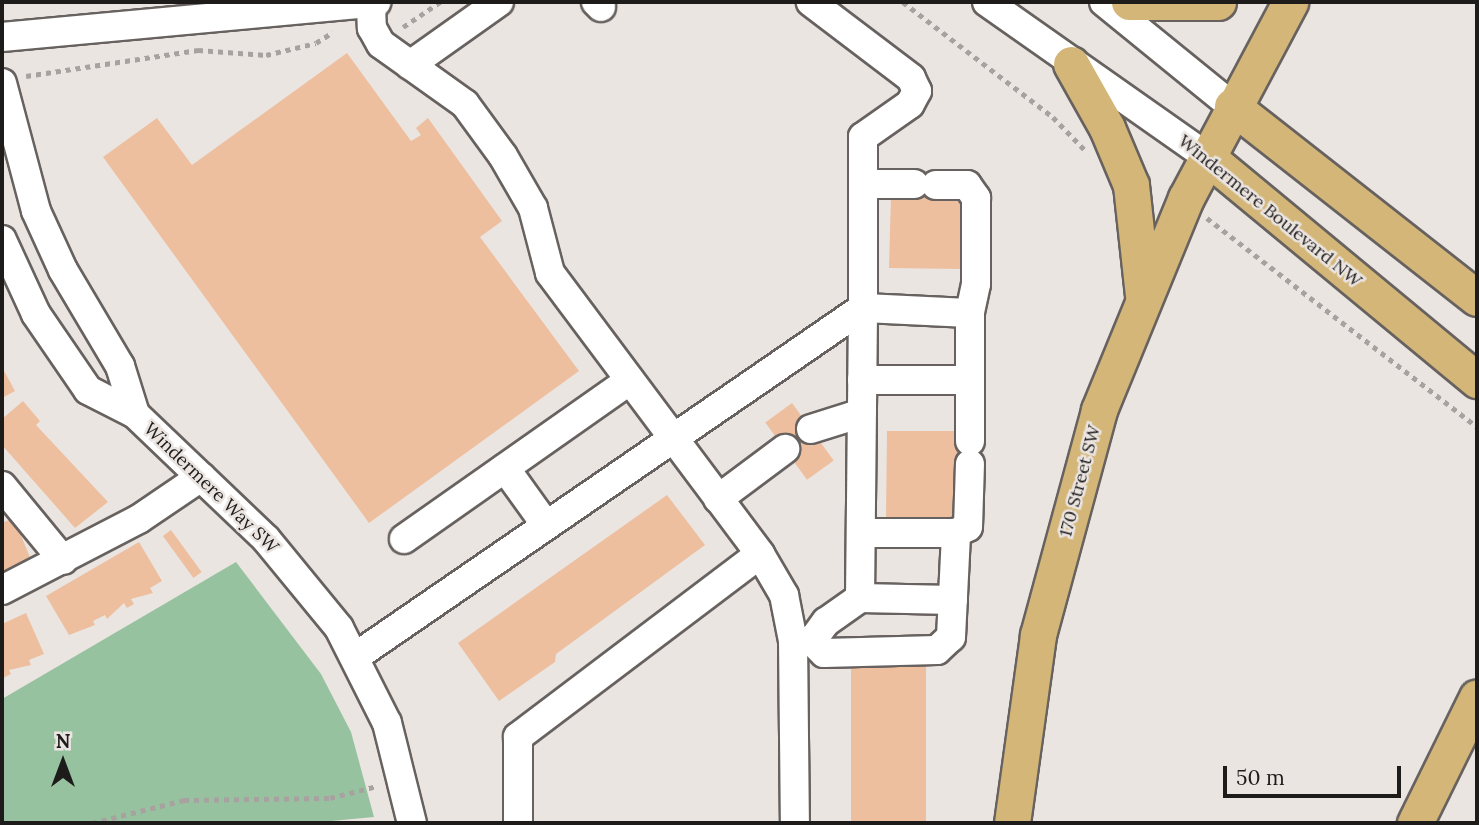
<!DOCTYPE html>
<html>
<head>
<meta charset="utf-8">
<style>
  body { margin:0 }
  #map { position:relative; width:1479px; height:825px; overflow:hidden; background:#ebe5e2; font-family:Lora,serif }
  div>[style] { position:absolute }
  .green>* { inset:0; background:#97c29f }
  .building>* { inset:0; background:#edbf9f; transform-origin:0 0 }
  .path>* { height:4.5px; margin-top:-2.25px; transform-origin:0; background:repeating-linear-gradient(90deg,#a7a2a0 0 5px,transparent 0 10px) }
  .roads { filter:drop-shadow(2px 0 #67625f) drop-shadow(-2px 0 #67625f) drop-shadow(0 2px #67625f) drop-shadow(0 -2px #67625f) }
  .minor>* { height:28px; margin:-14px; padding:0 14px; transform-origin:14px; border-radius:14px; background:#fff }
  .major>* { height:35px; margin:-17.5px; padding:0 17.5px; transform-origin:17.5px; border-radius:17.5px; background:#d3b678 }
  span { translate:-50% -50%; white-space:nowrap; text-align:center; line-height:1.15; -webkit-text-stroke:5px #ebe5e2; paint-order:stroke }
  .street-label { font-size:18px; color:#1e1c1b }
  .frame { position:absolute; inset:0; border:4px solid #1e1c1b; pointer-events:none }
  .north { position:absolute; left:28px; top:727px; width:70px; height:70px; -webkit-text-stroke:5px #ebe5e2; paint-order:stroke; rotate:0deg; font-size:19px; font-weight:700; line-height:28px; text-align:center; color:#1e1c1b }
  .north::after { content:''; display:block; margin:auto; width:24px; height:32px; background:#1e1c1b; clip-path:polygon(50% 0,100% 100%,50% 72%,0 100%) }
  .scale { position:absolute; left:1223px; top:766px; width:178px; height:32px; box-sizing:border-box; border:4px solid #1e1c1b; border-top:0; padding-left:9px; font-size:21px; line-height:24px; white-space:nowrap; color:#1e1c1b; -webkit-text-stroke:5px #ebe5e2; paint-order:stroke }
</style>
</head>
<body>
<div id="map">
  <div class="green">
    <div style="clip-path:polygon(236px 562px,321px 674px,351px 732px,374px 817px,310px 823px,2px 823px,2px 699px)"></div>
  </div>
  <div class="building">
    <div style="clip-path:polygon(347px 53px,411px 141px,421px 135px,416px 128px,428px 118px,502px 221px,480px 237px,579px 371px,369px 523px,103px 157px,157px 118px,192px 165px)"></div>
    <div style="clip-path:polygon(914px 176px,961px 196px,960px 269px,889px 268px,891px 195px)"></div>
    <div style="clip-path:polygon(2px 367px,15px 391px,2px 398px)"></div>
    <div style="clip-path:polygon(23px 401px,40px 421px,36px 425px,108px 502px,75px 528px,2px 445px,2px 419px)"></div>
    <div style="left:792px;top:403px;width:71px;height:33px;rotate:54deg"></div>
    <div style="clip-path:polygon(887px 431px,957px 431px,973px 441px,958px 520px,886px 519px)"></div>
    <div style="clip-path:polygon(667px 495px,705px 545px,556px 654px,555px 662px,499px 701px,458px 643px)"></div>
    <div style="clip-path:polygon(14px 518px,31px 560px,2px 572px,2px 523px)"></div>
    <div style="left:171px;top:530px;width:52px;height:10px;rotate:54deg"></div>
    <div style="clip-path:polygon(139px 542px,162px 581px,150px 588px,153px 593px,131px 599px,134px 604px,127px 608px,124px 603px,107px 619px,105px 615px,93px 621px,95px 625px,69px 635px,46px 596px)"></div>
    <div style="clip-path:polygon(26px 613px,44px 654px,29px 660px,31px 665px,9px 670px,11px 674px,3px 678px,2px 624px)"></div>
    <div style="left:851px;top:653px;width:75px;height:170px"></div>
  </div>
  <div class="path">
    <div style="left:903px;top:2px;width:189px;rotate:37.5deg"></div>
    <div style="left:1053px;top:117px;width:45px;rotate:45.9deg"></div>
    <div style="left:403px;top:27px;width:45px;rotate:-34deg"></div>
    <div style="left:26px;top:76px;width:174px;rotate:-8.6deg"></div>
    <div style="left:198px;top:50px;width:68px;rotate:4.2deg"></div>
    <div style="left:266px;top:55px;width:51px;rotate:-13.5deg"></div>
    <div style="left:316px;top:43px;width:20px;rotate:-33deg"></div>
    <div style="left:1207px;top:218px;width:341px;rotate:37.7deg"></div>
    <div style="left:92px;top:823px;width:95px;rotate:-14deg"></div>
    <div style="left:184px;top:800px;width:146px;rotate:-0.8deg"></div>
    <div style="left:330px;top:798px;width:49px;rotate:-14.3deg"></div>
  </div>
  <div class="roads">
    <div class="minor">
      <div style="left:596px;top:2px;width:7px;rotate:45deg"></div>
      <div style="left:987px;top:2px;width:268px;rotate:35.1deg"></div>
      <div style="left:1104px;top:2px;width:165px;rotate:39.1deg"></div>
      <div style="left:371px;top:5px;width:23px;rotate:88deg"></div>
      <div style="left:372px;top:28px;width:18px;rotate:61deg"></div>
      <div style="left:381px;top:44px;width:103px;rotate:35.5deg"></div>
      <div style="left:465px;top:104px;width:64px;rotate:53.8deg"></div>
      <div style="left:503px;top:156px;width:60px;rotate:60deg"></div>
      <div style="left:533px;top:208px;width:67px;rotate:75.3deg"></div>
      <div style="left:550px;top:273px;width:351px;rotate:53.2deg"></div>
      <div style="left:760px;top:554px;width:48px;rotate:59.7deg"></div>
      <div style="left:784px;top:595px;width:47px;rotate:78.9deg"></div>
      <div style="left:793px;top:641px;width:182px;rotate:89.4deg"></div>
      <div style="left:2px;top:37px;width:376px;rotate:-5.3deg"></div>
      <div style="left:410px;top:65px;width:109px;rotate:-35.3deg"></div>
      <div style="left:2px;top:83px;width:132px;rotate:75.1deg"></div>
      <div style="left:36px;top:211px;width:65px;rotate:65.4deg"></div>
      <div style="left:63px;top:270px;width:112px;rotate:59.3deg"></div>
      <div style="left:120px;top:366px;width:50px;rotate:72.6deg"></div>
      <div style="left:864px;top:184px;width:50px"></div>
      <div style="left:936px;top:185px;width:31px"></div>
      <div style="left:967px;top:185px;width:16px;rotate:55deg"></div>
      <div style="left:976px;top:198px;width:86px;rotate:90deg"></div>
      <div style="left:976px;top:284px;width:30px;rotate:102deg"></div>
      <div style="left:2px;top:240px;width:81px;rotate:65.3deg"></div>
      <div style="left:36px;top:314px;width:92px;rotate:55.6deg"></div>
      <div style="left:88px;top:390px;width:53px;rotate:27.1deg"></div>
      <div style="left:135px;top:414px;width:91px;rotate:43.7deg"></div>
      <div style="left:201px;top:477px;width:90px;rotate:43.6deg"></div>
      <div style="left:266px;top:539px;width:115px;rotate:50.6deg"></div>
      <div style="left:339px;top:628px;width:106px;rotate:63.2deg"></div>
      <div style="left:387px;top:723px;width:103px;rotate:76deg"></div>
      <div style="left:862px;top:380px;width:108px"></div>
      <div style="left:811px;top:429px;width:53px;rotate:-17.4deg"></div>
      <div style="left:505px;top:468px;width:70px;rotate:54.3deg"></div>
      <div style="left:2px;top:486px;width:96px;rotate:50.5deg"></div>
      <div style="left:718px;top:499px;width:84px;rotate:-36.7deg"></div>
      <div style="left:862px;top:533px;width:94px"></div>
      <div style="left:956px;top:533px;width:13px;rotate:-27deg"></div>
      <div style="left:968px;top:527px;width:63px;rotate:-88.2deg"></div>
      <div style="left:404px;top:539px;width:275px;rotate:-35.1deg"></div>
      <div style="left:2px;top:590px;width:154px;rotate:-27.4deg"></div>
      <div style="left:139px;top:519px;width:75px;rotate:-34.1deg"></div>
      <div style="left:860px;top:598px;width:93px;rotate:1.2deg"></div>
      <div style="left:796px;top:641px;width:16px"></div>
      <div style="left:812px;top:641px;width:17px;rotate:45deg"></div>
      <div style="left:824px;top:653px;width:113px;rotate:-1.5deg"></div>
      <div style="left:937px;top:650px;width:19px;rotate:-43deg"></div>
      <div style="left:951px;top:637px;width:104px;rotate:-87.2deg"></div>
      <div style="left:812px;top:641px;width:24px;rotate:-54deg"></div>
      <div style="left:826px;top:622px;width:42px;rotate:-35.2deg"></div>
      <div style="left:860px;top:598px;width:290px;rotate:-89.4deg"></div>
      <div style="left:863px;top:308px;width:107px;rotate:2.7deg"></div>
      <div style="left:970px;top:313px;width:128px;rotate:90deg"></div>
      <div style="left:355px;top:657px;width:616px;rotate:-34.49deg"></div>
      <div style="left:863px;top:308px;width:171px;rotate:-90deg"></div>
      <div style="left:863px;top:137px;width:57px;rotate:-35.1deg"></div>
      <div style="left:910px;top:104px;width:15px;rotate:-62deg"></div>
      <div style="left:917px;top:91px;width:14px;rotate:-115deg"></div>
      <div style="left:911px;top:78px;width:126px;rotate:-142.8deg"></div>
      <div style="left:518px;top:823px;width:86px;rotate:-90deg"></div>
      <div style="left:518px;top:737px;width:303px;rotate:-37.1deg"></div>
    </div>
    <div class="major">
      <div style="left:1129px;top:2px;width:89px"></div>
      <div style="left:1071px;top:64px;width:73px;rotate:60.6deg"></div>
      <div style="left:1107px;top:128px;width:62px;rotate:67.2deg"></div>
      <div style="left:1131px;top:185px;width:112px;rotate:83.8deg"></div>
      <div style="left:1232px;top:106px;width:311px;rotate:38.1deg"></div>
      <div style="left:1206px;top:156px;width:352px;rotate:39.6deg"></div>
      <div style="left:1012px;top:823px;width:190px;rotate:-82.1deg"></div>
      <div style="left:1038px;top:635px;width:233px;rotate:-74.8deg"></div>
      <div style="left:1099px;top:410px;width:229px;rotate:-67.7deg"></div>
      <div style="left:1186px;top:198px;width:222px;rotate:-62deg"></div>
      <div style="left:1415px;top:823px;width:140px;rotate:-63.8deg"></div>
    </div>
  </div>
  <div class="street-label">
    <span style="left:1270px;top:211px;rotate:39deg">Windermere Boulevard NW</span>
    <span style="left:1080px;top:481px;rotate:-75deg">170 Street SW</span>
    <span style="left:211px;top:488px;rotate:44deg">Windermere Way SW</span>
  </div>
  <div class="frame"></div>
  <div class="north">N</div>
  <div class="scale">50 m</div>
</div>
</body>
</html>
